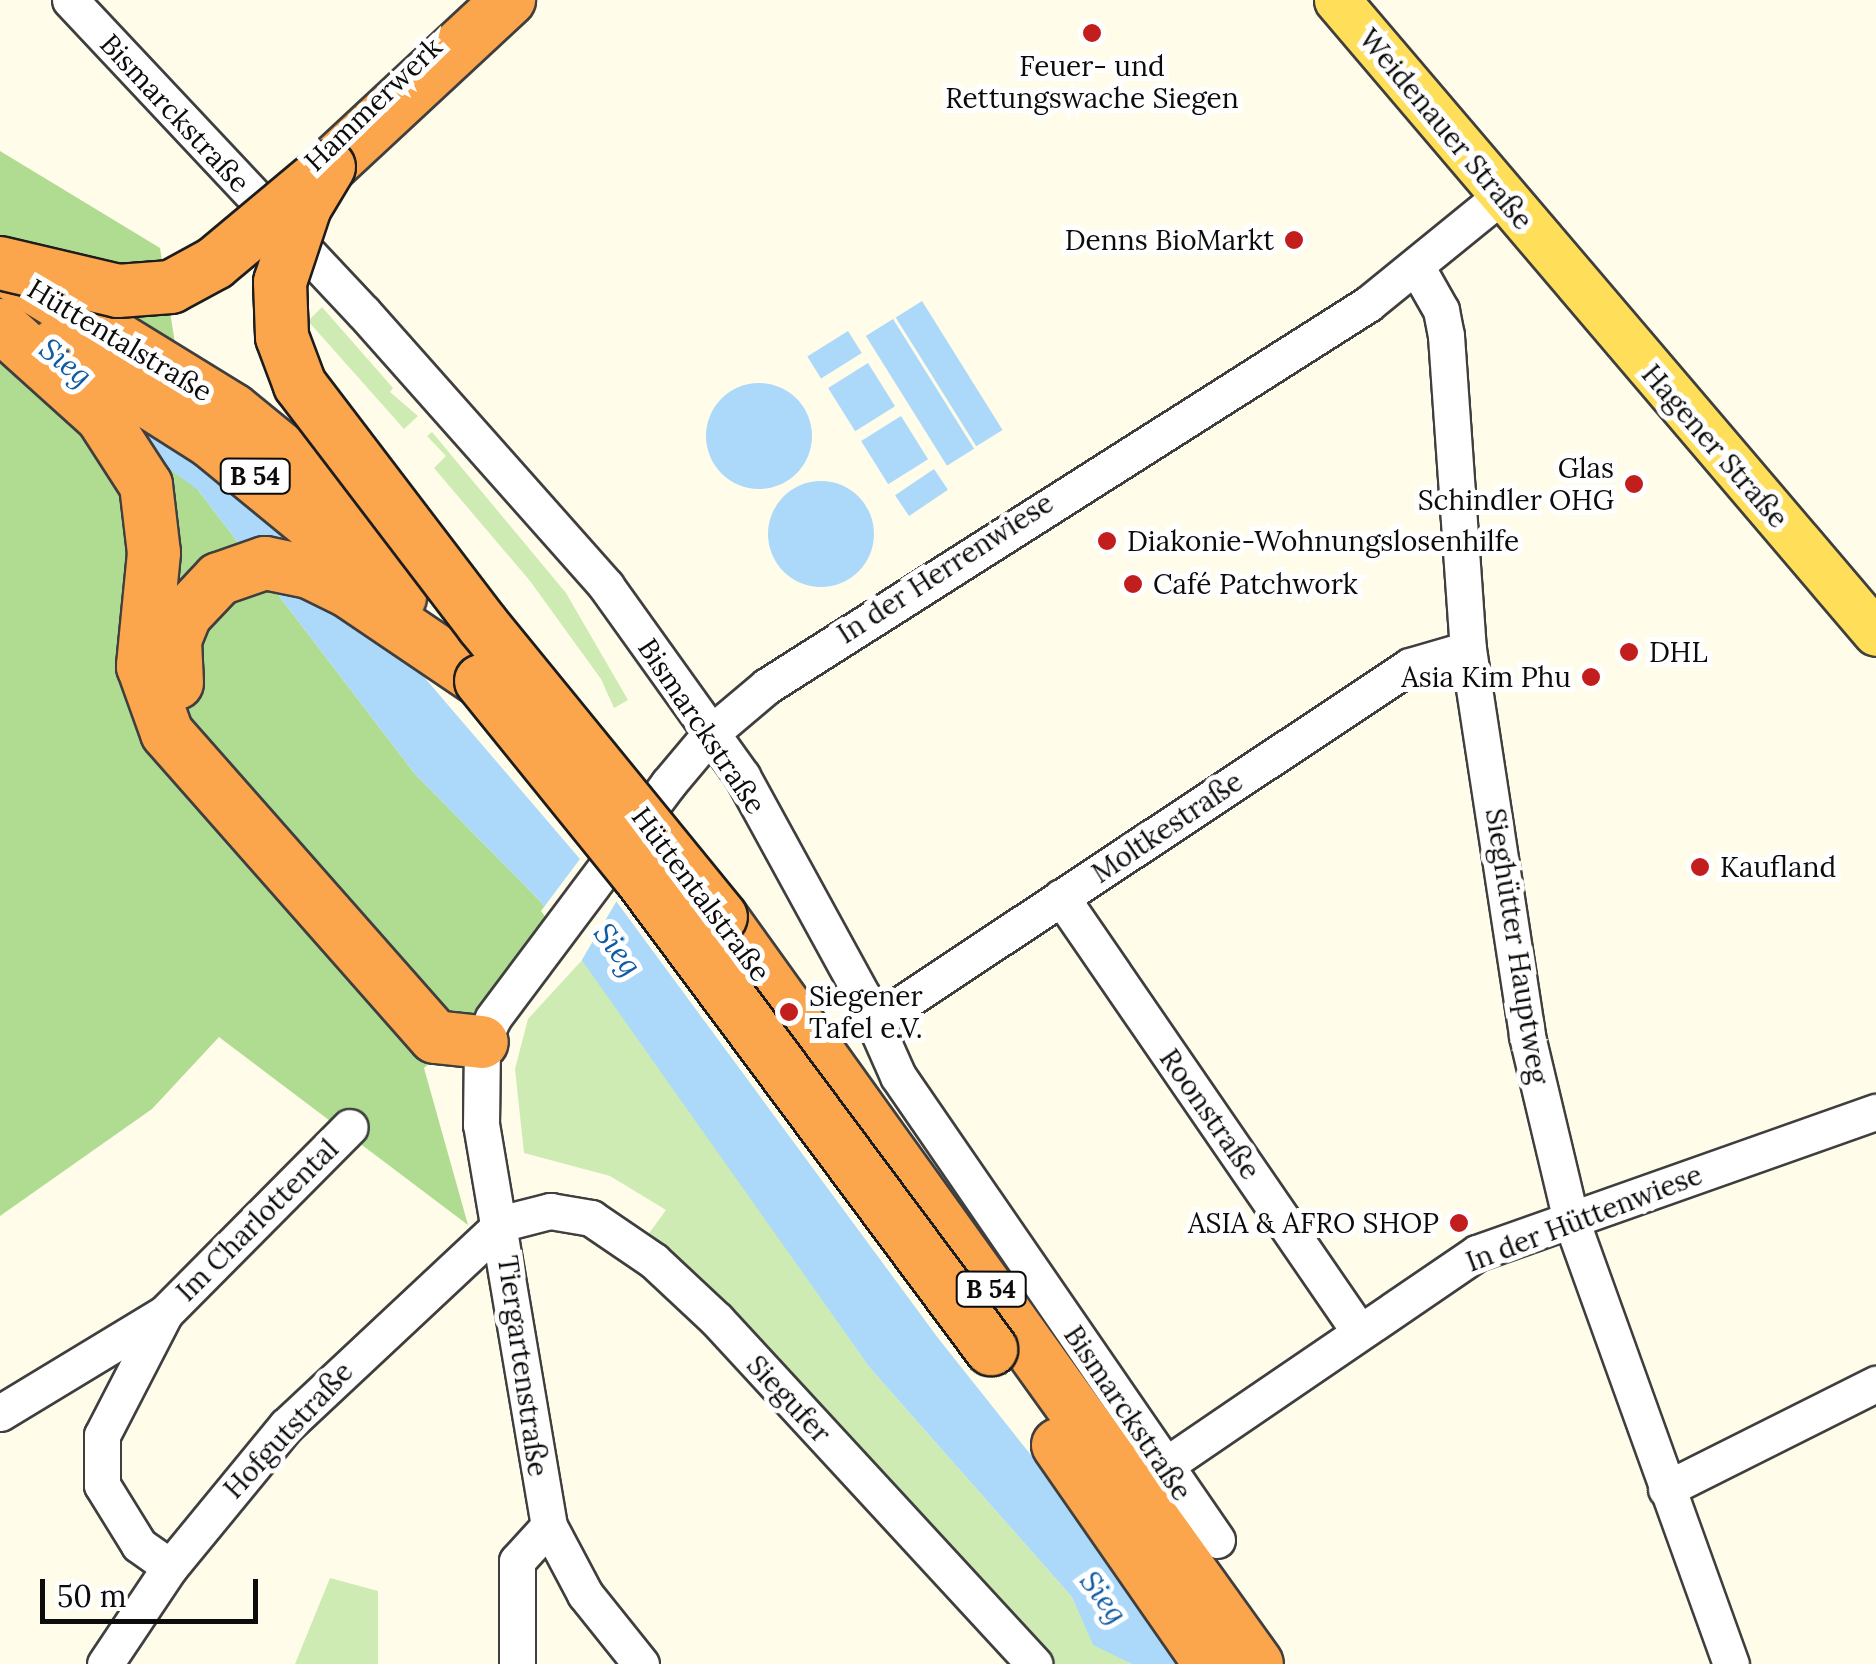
<!DOCTYPE html>
<html>
<head>
<meta charset="utf-8">
<style>
  body { margin:0 }
  #map { position:relative; width:1876px; height:1664px; overflow:hidden; background:#fffcea; font-family:Lora,serif }
  div>[style] { position:absolute }
  .green>* { inset:0; background:#cdebb3 }
  .forest>* { inset:0; background:#afdc91 }
  .water>* { inset:0; background:#acd9f9; transform-origin:0 0 }
  .round { border-radius:50% }
  .pier>* { inset:0; background:#fffcea }
  .roads { filter:drop-shadow(2px 0 #3f3f3f) drop-shadow(-2px 0 #3f3f3f) drop-shadow(0 2px #3f3f3f) drop-shadow(0 -2px #3f3f3f) }
  .minor>* { height:35px; margin:-17.5px; padding:0 17.5px; transform-origin:17.5px; border-radius:17.5px; background:#fff }
  .major>* { height:45px; margin:-22.5px; padding:0 22.5px; transform-origin:22.5px; border-radius:22.5px; background:#ffdf5a }
  .highway>* { height:52px; margin:-26px; padding:0 26px; transform-origin:26px; border-radius:26px; background:#fba54c }
  .bridges { filter:drop-shadow(2px 0 #1d1d1d) drop-shadow(-2px 0 #1d1d1d) drop-shadow(0 2px #1d1d1d) drop-shadow(0 -2px #1d1d1d) }
  .highway-bridge>* { height:52px; margin:-26px; padding:0 26px; transform-origin:26px; border-radius:26px; background:#fba54c }
  .dots>* { width:28px; height:28px; translate:-50% -50%; box-sizing:border-box; border:5px solid #fff; border-radius:50% }
  span { translate:-50% -50%; white-space:nowrap; text-align:center; line-height:1.15; -webkit-text-stroke:10px #fff; paint-order:stroke }
  .shield-label span { padding:2px 8px; background:#fff; border:2px solid; border-radius:8px; -webkit-text-stroke-width:0 }
  .shield-label { font-size:25px; color:#0c0c0c; font-weight:700 }
  .poi-label { font-size:28px; color:#0c0c0c }
  .right { translate:-100% -50%; text-align:right }
  .left { translate:0 -50%; text-align:left }
  .street-label { font-size:28px; color:#0c0c0c }
  .water-label { font-size:30px; color:#105ba3; font-style:italic }
  .scale { position:absolute; left:40px; top:1579px; width:218px; height:45px; box-sizing:border-box; border:5px solid #0c0c0c; border-top:0; padding-left:12px; font-size:30px; line-height:35px; white-space:nowrap; color:#0c0c0c; -webkit-text-stroke:8px #fff; paint-order:stroke }
</style>
</head>
<body>
<div id="map">
  <div class="green">
    <div style="clip-path:polygon(322px 307px,393px 388px,390px 392px,418px 416px,404px 429px,308px 321px)"></div>
    <div style="clip-path:polygon(432px 432px,566px 593px,628px 700px,614px 708px,601px 679px,530px 581px,434px 468px,446px 456px,427px 436px)"></div>
    <div style="clip-path:polygon(583px 959px,870px 1368px,1072px 1597px,1093px 1644px,1132px 1664px,1034px 1664px,639px 1247px,666px 1210px,610px 1176px,524px 1153px,515px 1069px,528px 1019px)"></div>
    <div style="clip-path:polygon(330px 1578px,378px 1591px,378px 1664px,295px 1664px)"></div>
  </div>
  <div class="forest">
    <div style="clip-path:polygon(0 151px,160px 248px,198px 490px,415px 774px,540px 901px,572px 943px,424px 1068px,468px 1225px,219px 1037px,152px 1109px,0 1216px)"></div>
  </div>
  <div class="water">
    <div style="clip-path:polygon(0 273px,248px 455px,412px 663px,616px 901px,938px 1338px,1197px 1664px,1132px 1664px,1093px 1645px,1072px 1597px,870px 1368px,540px 901px,415px 774px,198px 490px,0 346px)"></div>
    <div style="left:922px;top:301px;width:152px;height:31px;rotate:58deg"></div>
    <div style="left:893px;top:319px;width:153px;height:32px;rotate:58deg"></div>
    <div style="left:848px;top:331px;width:26px;height:48px;rotate:58deg"></div>
    <div style="left:868px;top:363px;width:51px;height:47px;rotate:58deg"></div>
    <div class="round" style="left:706px;top:383px;width:106px;height:106px"></div>
    <div style="left:901px;top:416px;width:51px;height:47px;rotate:58deg"></div>
    <div style="left:934px;top:469px;width:25px;height:47px;rotate:56deg"></div>
    <div class="round" style="left:768px;top:481px;width:106px;height:106px"></div>
  </div>
  <div class="pier">
    <div style="clip-path:polygon(583px 855px,619px 897px,580px 963px,541px 911px)"></div>
  </div>
  <div class="roads">
    <div class="minor">
      <div style="left:70px;top:0;width:429px;rotate:46.8deg"></div>
      <div style="left:364px;top:313px;width:365px;rotate:48.4deg"></div>
      <div style="left:606px;top:586px;width:234px;rotate:54.4deg"></div>
      <div style="left:742px;top:776px;width:252px;rotate:61.3deg"></div>
      <div style="left:863px;top:997px;width:86px;rotate:66.1deg"></div>
      <div style="left:898px;top:1076px;width:563px;rotate:55.49deg"></div>
      <div style="left:1416px;top:266px;width:51px;rotate:60.4deg"></div>
      <div style="left:1441px;top:310px;width:26px;rotate:79deg"></div>
      <div style="left:1446px;top:336px;width:314px;rotate:86deg"></div>
      <div style="left:1468px;top:649px;width:391px;rotate:81.3deg"></div>
      <div style="left:1527px;top:1036px;width:186px;rotate:76.6deg"></div>
      <div style="left:1570px;top:1217px;width:475px;rotate:70.2deg"></div>
      <div style="left:1061px;top:897px;width:526px;rotate:55.53deg"></div>
      <div style="left:874px;top:1022px;width:643px;rotate:-33.59deg"></div>
      <div style="left:1410px;top:666px;width:60px;rotate:-16.3deg"></div>
      <div style="left:164px;top:1315px;width:135px;rotate:117.3deg"></div>
      <div style="left:102px;top:1435px;width:50px;rotate:90deg"></div>
      <div style="left:102px;top:1485px;width:70px;rotate:58.3deg"></div>
      <div style="left:139px;top:1545px;width:38px;rotate:35deg"></div>
      <div style="left:0;top:1413px;width:193px;rotate:-31.2deg"></div>
      <div style="left:165px;top:1313px;width:262px;rotate:-45.2deg"></div>
      <div style="left:1163px;top:1467px;width:380px;rotate:-34.3deg"></div>
      <div style="left:1477px;top:1253px;width:423px;rotate:-19.5deg"></div>
      <div style="left:1666px;top:1489px;width:235px;rotate:-26.6deg"></div>
      <div style="left:105px;top:1664px;width:117px;rotate:-56.2deg"></div>
      <div style="left:170px;top:1567px;width:183px;rotate:-50.6deg"></div>
      <div style="left:286px;top:1426px;width:297px;rotate:-43.1deg"></div>
      <div style="left:503px;top:1223px;width:49px;rotate:-14.3deg"></div>
      <div style="left:550px;top:1211px;width:42px;rotate:9.7deg"></div>
      <div style="left:591px;top:1218px;width:76px;rotate:34.3deg"></div>
      <div style="left:654px;top:1261px;width:86px;rotate:43.1deg"></div>
      <div style="left:717px;top:1320px;width:468px;rotate:47.3deg"></div>
      <div style="left:517px;top:1664px;width:103px;rotate:-90deg"></div>
      <div style="left:517px;top:1561px;width:47px;rotate:-47.6deg"></div>
      <div style="left:641px;top:1664px;width:90px;rotate:-128.7deg"></div>
      <div style="left:585px;top:1594px;width:77px;rotate:-117.9deg"></div>
      <div style="left:549px;top:1526px;width:407px;rotate:-99.6deg"></div>
      <div style="left:481px;top:1125px;width:83px;rotate:-89.3deg"></div>
      <div style="left:482px;top:1042px;width:26px;rotate:-65deg"></div>
      <div style="left:493px;top:1018px;width:292px;rotate:-53.2deg"></div>
      <div style="left:668px;top:784px;width:65px;rotate:-50deg"></div>
      <div style="left:710px;top:734px;width:75px;rotate:-40.1deg"></div>
      <div style="left:767px;top:686px;width:712px;rotate:-32.44deg"></div>
      <div style="left:1368px;top:304px;width:173px;rotate:-39.1deg"></div>
    </div>
    <div class="major">
      <div style="left:1337px;top:0;width:831px;rotate:49.59deg"></div>
    </div>
    <div class="highway">
      <div style="left:329px;top:167px;width:246px;rotate:-42.9deg"></div>
      <div style="left:12px;top:274px;width:259px;rotate:31.6deg"></div>
      <div style="left:233px;top:410px;width:237px;rotate:39.2deg"></div>
      <div style="left:0;top:325px;width:137px;rotate:42deg"></div>
      <div style="left:102px;top:417px;width:81px;rotate:57.1deg"></div>
      <div style="left:146px;top:485px;width:68px;rotate:83.3deg"></div>
      <div style="left:154px;top:553px;width:114px;rotate:95.6deg"></div>
      <div style="left:143px;top:666px;width:71px;rotate:70.3deg"></div>
      <div style="left:167px;top:733px;width:405px;rotate:48.6deg"></div>
      <div style="left:435px;top:1037px;width:47px;rotate:6.1deg"></div>
      <div style="left:57px;top:344px;width:181px;rotate:32.4deg"></div>
      <div style="left:210px;top:441px;width:246px;rotate:39.4deg"></div>
      <div style="left:177px;top:683px;width:43px;rotate:-92.7deg"></div>
      <div style="left:175px;top:640px;width:27px;rotate:-68deg"></div>
      <div style="left:185px;top:615px;width:50px;rotate:-46.6deg"></div>
      <div style="left:219px;top:579px;width:49px;rotate:-19.2deg"></div>
      <div style="left:265px;top:563px;width:45px;rotate:11.6deg"></div>
      <div style="left:309px;top:572px;width:43px;rotate:26deg"></div>
      <div style="left:348px;top:591px;width:161px;rotate:34.1deg"></div>
      <div style="left:721px;top:917px;width:919px;rotate:54.34deg"></div>
      <div style="left:1058px;top:1445px;width:267px;rotate:55.2deg"></div>
    </div>
  </div>
  <div class="bridges">
    <div class="highway-bridge">
      <div style="left:329px;top:167px;width:47px;rotate:121deg"></div>
      <div style="left:305px;top:207px;width:79px;rotate:108.4deg"></div>
      <div style="left:280px;top:282px;width:55px;rotate:87.9deg"></div>
      <div style="left:282px;top:337px;width:51px;rotate:69.4deg"></div>
      <div style="left:300px;top:385px;width:300px;rotate:52.7deg"></div>
      <div style="left:482px;top:624px;width:378px;rotate:50.8deg"></div>
      <div style="left:0;top:263px;width:121px;rotate:13.3deg"></div>
      <div style="left:118px;top:291px;width:53px;rotate:-4.3deg"></div>
      <div style="left:171px;top:287px;width:50px;rotate:-28.6deg"></div>
      <div style="left:215px;top:263px;width:128px;rotate:-39.9deg"></div>
      <div style="left:481px;top:681px;width:251px;rotate:51deg"></div>
      <div style="left:639px;top:876px;width:590px;rotate:53.34deg"></div>
    </div>
  </div>
  <div class="dots">
    <div style="left:1092px;top:33px;background:#c21e1e"></div>
    <div style="left:1294px;top:240px;background:#c21e1e"></div>
    <div style="left:1634px;top:484px;background:#c21e1e"></div>
    <div style="left:1107px;top:541px;background:#c21e1e"></div>
    <div style="left:1133px;top:584px;background:#c21e1e"></div>
    <div style="left:1629px;top:652px;background:#c21e1e"></div>
    <div style="left:1591px;top:677px;background:#c21e1e"></div>
    <div style="left:1700px;top:867px;background:#c21e1e"></div>
    <div style="left:789px;top:1012px;background:#c21e1e"></div>
    <div style="left:1459px;top:1223px;background:#c21e1e"></div>
  </div>
  <div class="shield-label">
    <span style="left:255px;top:476px">B 54</span>
    <span style="left:991px;top:1289px">B 54</span>
  </div>
  <div class="poi-label">
    <span style="left:1092px;top:82px">Feuer- und<br>Rettungswache Siegen</span>
    <span class="right" style="left:1274px;top:240px">Denns BioMarkt</span>
    <span class="right" style="left:1614px;top:484px">Glas<br>Schindler OHG</span>
    <span class="left" style="left:1127px;top:541px">Diakonie-Wohnungslosenhilfe</span>
    <span class="left" style="left:1153px;top:584px">Café Patchwork</span>
    <span class="left" style="left:1649px;top:652px">DHL</span>
    <span class="right" style="left:1571px;top:677px">Asia Kim Phu</span>
    <span class="left" style="left:1720px;top:867px">Kaufland</span>
    <span class="left" style="left:809px;top:1012px">Siegener<br>Tafel e.V.</span>
    <span class="right" style="left:1439px;top:1223px">ASIA &amp; AFRO SHOP</span>
  </div>
  <div class="street-label">
    <span style="left:373px;top:104px;rotate:-44deg">Hammerwerk</span>
    <span style="left:175px;top:113px;rotate:47deg">Bismarckstraße</span>
    <span style="left:1446px;top:129px;rotate:50deg">Weidenauer Straße</span>
    <span style="left:120px;top:340px;rotate:31deg">Hüttentalstraße</span>
    <span style="left:1715px;top:446px;rotate:49deg">Hagener Straße</span>
    <span style="left:945px;top:568px;rotate:-33deg">In der Herrenwiese</span>
    <span style="left:702px;top:726px;rotate:56deg">Bismarckstraße</span>
    <span style="left:1167px;top:827px;rotate:-34deg">Moltkestraße</span>
    <span style="left:701px;top:894px;rotate:53deg">Hüttentalstraße</span>
    <span style="left:1517px;top:946px;rotate:81deg">Sieghütter Hauptweg</span>
    <span style="left:1210px;top:1114px;rotate:55deg">Roonstraße</span>
    <span style="left:1584px;top:1218px;rotate:-21deg">In der Hüttenwiese</span>
    <span style="left:257px;top:1220px;rotate:-45deg">Im Charlottental</span>
    <span style="left:523px;top:1366px;rotate:82deg">Tiergartenstraße</span>
    <span style="left:789px;top:1399px;rotate:47deg">Siegufer</span>
    <span style="left:1128px;top:1413px;rotate:56deg">Bismarckstraße</span>
    <span style="left:288px;top:1430px;rotate:-47deg">Hofgutstraße</span>
  </div>
  <div class="water-label">
    <span style="left:66px;top:362px;rotate:39deg">Sieg</span>
    <span style="left:618px;top:949px;rotate:53deg">Sieg</span>
    <span style="left:1104px;top:1597px;rotate:53deg">Sieg</span>
  </div>
  <div class="scale">50 m</div>
</div>
</body>
</html>
